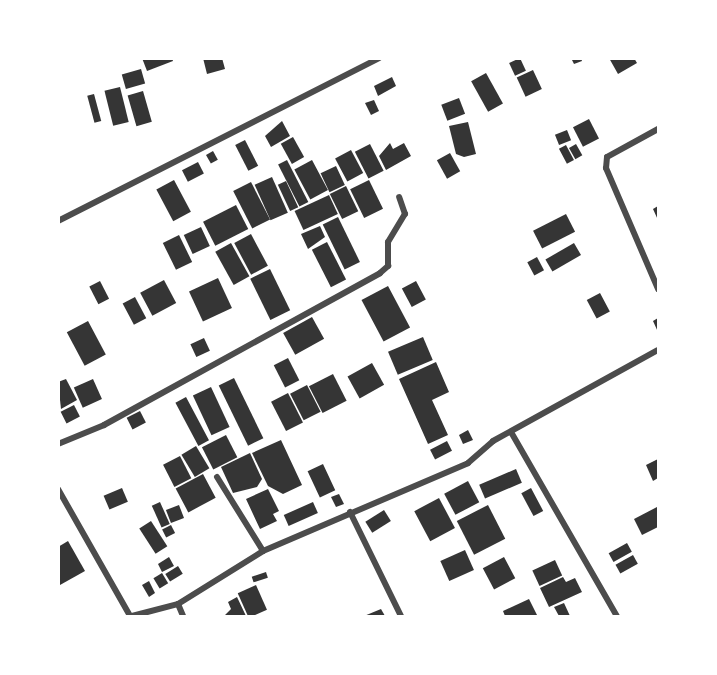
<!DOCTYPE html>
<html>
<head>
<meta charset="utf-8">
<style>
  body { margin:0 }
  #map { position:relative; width:717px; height:675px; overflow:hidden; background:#fff; font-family:"PT Sans Narrow",sans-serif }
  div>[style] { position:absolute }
  .building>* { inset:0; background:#353535; transform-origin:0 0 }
  .minor>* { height:6px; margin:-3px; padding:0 3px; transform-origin:3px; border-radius:3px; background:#4c4c4c }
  span { translate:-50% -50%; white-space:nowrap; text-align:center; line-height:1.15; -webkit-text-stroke:4.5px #fff; paint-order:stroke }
  .frame { position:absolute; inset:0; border:60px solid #fff; pointer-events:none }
</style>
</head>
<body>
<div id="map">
  <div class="building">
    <div style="clip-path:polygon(142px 58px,172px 58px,173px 61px,147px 71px)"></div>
    <div style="clip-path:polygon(203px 58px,222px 58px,225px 69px,207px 74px)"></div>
    <div style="left:520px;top:58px;width:14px;height:12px;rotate:65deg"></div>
    <div style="clip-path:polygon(571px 58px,581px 58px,582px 61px,574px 64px)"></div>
    <div style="clip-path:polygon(609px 58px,634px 58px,637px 63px,618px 74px)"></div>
    <div style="left:141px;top:69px;width:15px;height:20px;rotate:74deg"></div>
    <div style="left:533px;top:70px;width:21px;height:18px;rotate:65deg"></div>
    <div style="left:486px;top:73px;width:35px;height:17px;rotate:61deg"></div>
    <div style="clip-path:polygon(392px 77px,396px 86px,378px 96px,374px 86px)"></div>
    <div style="left:120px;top:87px;width:36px;height:16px;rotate:76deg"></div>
    <div style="left:143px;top:91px;width:32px;height:16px;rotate:74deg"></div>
    <div style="left:94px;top:94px;width:28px;height:7px;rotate:75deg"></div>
    <div style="left:459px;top:98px;width:17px;height:19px;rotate:69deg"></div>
    <div style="clip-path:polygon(374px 100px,379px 111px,371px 115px,365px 103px)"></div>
    <div style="left:589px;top:119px;width:22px;height:18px;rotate:63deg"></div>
    <div style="clip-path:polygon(282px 121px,290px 136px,271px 147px,265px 136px)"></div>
    <div style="clip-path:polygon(468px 122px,476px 154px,464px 157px,456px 154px,449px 126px)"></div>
    <div style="left:567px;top:130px;width:11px;height:13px;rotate:68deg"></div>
    <div style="left:293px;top:137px;width:23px;height:14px;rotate:61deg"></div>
    <div style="left:245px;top:140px;width:29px;height:11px;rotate:63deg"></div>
    <div style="clip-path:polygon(390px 143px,393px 149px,404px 143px,411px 156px,386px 170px,379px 156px)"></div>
    <div style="left:370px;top:144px;width:30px;height:17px;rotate:63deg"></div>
    <div style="left:576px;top:144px;width:13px;height:8px;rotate:61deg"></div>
    <div style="left:566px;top:145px;width:17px;height:8px;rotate:62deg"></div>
    <div style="left:351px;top:150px;width:26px;height:18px;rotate:62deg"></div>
    <div style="left:213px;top:151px;width:10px;height:8px;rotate:61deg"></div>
    <div style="left:450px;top:153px;width:21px;height:15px;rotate:61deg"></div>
    <div style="left:287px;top:160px;width:47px;height:10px;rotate:63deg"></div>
    <div style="left:312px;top:160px;width:34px;height:20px;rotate:62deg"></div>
    <div style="left:198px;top:162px;width:13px;height:18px;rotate:63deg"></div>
    <div style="left:336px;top:166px;width:21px;height:17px;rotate:65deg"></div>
    <div style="left:272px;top:177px;width:39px;height:19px;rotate:66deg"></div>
    <div style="left:174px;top:180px;width:36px;height:20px;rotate:62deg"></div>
    <div style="left:369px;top:180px;width:32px;height:21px;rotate:64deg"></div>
    <div style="left:286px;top:181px;width:29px;height:9px;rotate:65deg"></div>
    <div style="left:251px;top:182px;width:42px;height:20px;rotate:63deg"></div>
    <div style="left:346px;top:186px;width:28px;height:18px;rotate:64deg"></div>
    <div style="left:329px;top:195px;width:21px;height:38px;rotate:65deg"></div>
    <div style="left:236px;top:205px;width:27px;height:37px;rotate:63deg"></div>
    <div style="clip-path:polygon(658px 206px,658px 220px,653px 209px)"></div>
    <div style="left:566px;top:214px;width:20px;height:37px;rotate:63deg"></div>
    <div style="left:338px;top:217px;width:50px;height:17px;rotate:64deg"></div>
    <div style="clip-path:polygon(320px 226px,325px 237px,308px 249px,301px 234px)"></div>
    <div style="left:201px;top:227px;width:21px;height:19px;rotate:65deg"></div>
    <div style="left:251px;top:234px;width:36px;height:19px;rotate:62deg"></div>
    <div style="left:179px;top:235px;width:30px;height:18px;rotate:64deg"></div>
    <div style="left:327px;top:242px;width:42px;height:17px;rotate:63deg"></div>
    <div style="left:231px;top:243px;width:38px;height:18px;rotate:61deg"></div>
    <div style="left:574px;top:243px;width:14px;height:33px;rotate:60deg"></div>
    <div style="left:537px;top:257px;width:15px;height:11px;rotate:62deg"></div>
    <div style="left:270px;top:269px;width:46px;height:22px;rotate:64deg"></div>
    <div style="left:218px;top:278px;width:33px;height:32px;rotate:65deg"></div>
    <div style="left:164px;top:280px;width:26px;height:27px;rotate:62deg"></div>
    <div style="left:100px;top:281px;width:20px;height:12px;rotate:63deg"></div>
    <div style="left:416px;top:281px;width:21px;height:16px;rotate:62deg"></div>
    <div style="left:388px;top:286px;width:47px;height:30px;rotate:62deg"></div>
    <div style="left:600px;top:293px;width:21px;height:15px;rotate:62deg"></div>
    <div style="left:135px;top:297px;width:24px;height:14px;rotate:62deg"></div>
    <div style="left:312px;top:317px;width:25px;height:33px;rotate:61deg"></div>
    <div style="clip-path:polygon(658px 318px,658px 332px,653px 321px)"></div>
    <div style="left:88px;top:321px;width:38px;height:24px;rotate:62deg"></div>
    <div style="left:423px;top:337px;width:25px;height:38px;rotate:67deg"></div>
    <div style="left:204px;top:338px;width:14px;height:15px;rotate:65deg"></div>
    <div style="left:288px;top:358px;width:25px;height:16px;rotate:63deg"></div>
    <div style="clip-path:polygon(436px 362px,449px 392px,432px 400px,448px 435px,428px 444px,399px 379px)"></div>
    <div style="left:372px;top:363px;width:25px;height:28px;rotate:61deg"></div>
    <div style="left:333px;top:374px;width:30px;height:27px;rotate:63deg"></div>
    <div style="left:234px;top:378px;width:67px;height:17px;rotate:64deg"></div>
    <div style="clip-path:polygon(66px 379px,77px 400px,61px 409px,58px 382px)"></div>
    <div style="left:93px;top:379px;width:22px;height:21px;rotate:66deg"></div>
    <div style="left:307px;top:385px;width:30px;height:19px;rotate:63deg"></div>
    <div style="left:211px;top:387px;width:44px;height:20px;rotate:65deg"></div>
    <div style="left:288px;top:393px;width:33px;height:19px;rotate:63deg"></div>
    <div style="left:186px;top:397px;width:49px;height:12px;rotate:62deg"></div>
    <div style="left:74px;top:405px;width:13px;height:15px;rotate:63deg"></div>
    <div style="left:140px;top:411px;width:13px;height:15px;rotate:63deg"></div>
    <div style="clip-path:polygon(468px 430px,473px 440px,463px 444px,459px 435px)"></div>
    <div style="left:226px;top:435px;width:25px;height:27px;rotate:63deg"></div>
    <div style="clip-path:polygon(281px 440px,302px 485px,283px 494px,268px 486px,252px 453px)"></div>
    <div style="left:447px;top:441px;width:11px;height:19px;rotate:63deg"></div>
    <div style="left:196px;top:446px;width:26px;height:17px;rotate:59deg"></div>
    <div style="clip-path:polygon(250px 453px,262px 479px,257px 487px,233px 493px,221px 467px)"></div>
    <div style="left:180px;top:456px;width:25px;height:19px;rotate:63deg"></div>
    <div style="clip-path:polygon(658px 459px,658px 478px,653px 481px,646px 465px)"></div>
    <div style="left:323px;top:464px;width:29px;height:17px;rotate:65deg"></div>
    <div style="left:516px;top:469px;width:15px;height:40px;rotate:67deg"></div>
    <div style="left:203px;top:474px;width:27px;height:31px;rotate:62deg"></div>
    <div style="left:468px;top:481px;width:24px;height:27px;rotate:62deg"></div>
    <div style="left:122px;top:488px;width:15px;height:20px;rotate:67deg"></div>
    <div style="left:531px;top:488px;width:26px;height:11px;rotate:62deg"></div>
    <div style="clip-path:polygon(268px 489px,279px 511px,273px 514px,277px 521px,260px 529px,246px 499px)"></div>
    <div style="clip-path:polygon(339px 494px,344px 504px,336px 507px,331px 497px)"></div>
    <div style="left:439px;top:498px;width:34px;height:28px;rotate:62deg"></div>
    <div style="left:160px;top:502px;width:24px;height:9px;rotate:66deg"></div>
    <div style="left:313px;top:502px;width:12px;height:32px;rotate:66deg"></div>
    <div style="left:179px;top:505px;width:14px;height:14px;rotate:69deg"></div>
    <div style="left:488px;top:505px;width:38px;height:35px;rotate:63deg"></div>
    <div style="clip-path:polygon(657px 507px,658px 527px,642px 535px,634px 519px)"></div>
    <div style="left:384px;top:510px;width:13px;height:22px;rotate:58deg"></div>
    <div style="left:151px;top:521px;width:30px;height:14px;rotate:57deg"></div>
    <div style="left:171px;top:525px;width:9px;height:10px;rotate:63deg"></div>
    <div style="clip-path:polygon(68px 541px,85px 571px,60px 585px,58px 547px)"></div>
    <div style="left:627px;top:543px;width:10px;height:21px;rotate:61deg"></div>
    <div style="left:465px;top:550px;width:22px;height:27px;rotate:66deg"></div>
    <div style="left:633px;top:555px;width:10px;height:20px;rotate:61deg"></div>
    <div style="clip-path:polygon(169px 557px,174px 566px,162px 572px,158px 564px)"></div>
    <div style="left:504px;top:557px;width:24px;height:24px;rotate:62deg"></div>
    <div style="left:555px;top:560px;width:17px;height:25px;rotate:65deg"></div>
    <div style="left:178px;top:566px;width:9px;height:15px;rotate:58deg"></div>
    <div style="left:266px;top:572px;width:6px;height:15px;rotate:72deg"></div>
    <div style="left:162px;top:573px;width:12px;height:10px;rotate:59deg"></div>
    <div style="clip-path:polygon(563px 577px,566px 582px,575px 578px,582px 592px,549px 607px,540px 588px)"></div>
    <div style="clip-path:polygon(149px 581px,155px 593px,149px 597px,142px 585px)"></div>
    <div style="left:256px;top:585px;width:27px;height:20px;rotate:66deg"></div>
    <div style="clip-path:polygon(237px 597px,246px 616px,224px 616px,231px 609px,228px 602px)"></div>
    <div style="clip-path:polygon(529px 599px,537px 615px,505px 616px,503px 611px)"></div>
    <div style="clip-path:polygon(564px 603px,570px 616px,559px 616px,554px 607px)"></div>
    <div style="clip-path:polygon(381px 609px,385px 616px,364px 616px)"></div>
  </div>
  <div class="minor">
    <div style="left:658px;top:129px;width:58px;rotate:151.2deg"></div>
    <div style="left:607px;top:157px;width:11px;rotate:95deg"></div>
    <div style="left:606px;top:168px;width:132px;rotate:66.7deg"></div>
    <div style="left:58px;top:221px;width:360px;rotate:-26.9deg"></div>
    <div style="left:511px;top:432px;width:212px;rotate:60.1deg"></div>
    <div style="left:58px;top:444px;width:50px;rotate:-22.4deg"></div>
    <div style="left:104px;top:425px;width:315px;rotate:-28.8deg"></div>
    <div style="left:380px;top:273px;width:11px;rotate:-41deg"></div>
    <div style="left:388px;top:266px;width:24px;rotate:-90deg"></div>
    <div style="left:388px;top:242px;width:33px;rotate:-59deg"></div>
    <div style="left:405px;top:214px;width:18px;rotate:-109deg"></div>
    <div style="left:217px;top:477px;width:87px;rotate:58.1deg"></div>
    <div style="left:58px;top:489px;width:146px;rotate:60.4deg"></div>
    <div style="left:350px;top:512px;width:116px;rotate:63.9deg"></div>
    <div style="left:178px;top:604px;width:13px;rotate:67deg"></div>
    <div style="left:132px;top:616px;width:48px;rotate:-14.6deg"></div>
    <div style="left:178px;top:604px;width:100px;rotate:-31.9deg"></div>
    <div style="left:263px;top:551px;width:223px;rotate:-23.2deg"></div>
    <div style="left:468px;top:463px;width:33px;rotate:-41deg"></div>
    <div style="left:493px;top:441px;width:188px;rotate:-28.9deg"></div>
  </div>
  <div class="frame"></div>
</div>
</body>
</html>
